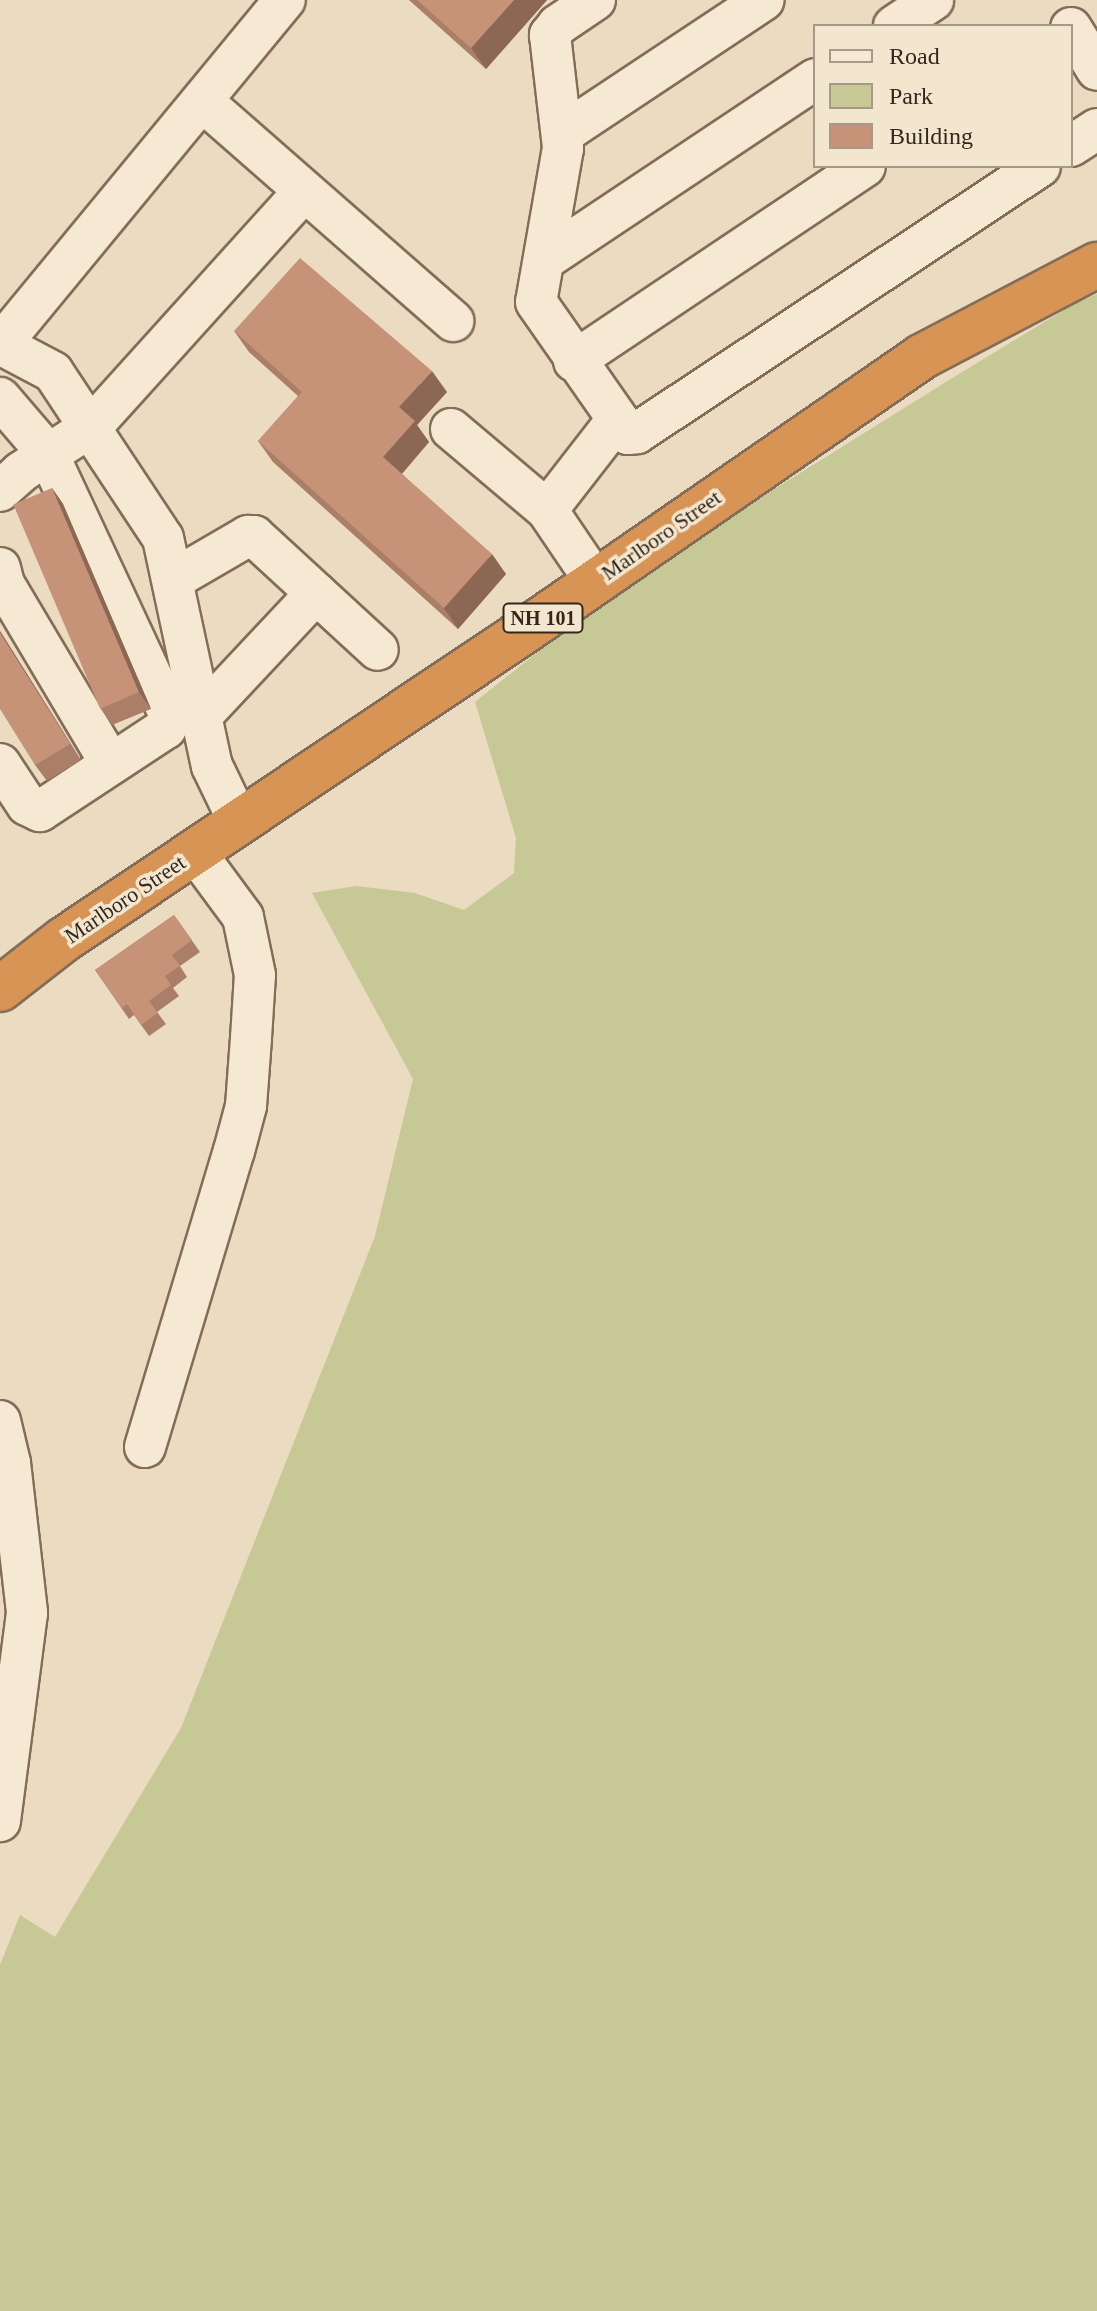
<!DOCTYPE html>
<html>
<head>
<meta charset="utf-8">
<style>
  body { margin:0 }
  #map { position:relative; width:1097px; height:2311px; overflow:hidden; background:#ebdbc0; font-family:"Times New Roman",serif }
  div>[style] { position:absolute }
  .green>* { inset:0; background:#c6c895 }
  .roads { filter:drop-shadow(2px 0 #836d59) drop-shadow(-2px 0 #836d59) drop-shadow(0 2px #836d59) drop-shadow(0 -2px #836d59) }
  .minor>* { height:40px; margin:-20px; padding:0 20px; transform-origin:20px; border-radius:20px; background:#f6e9d3 }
  .highway>* { height:44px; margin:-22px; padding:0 22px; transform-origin:22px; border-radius:22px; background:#d79454 }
  .wall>* { inset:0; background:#ab7e67 }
  .shaded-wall>* { inset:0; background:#8b6754 }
  .building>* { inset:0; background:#c79378; transform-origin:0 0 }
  span { translate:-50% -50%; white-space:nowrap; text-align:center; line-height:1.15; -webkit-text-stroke:7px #f3e6cf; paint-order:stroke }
  .shield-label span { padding:2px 6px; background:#f3e6cf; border:2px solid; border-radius:6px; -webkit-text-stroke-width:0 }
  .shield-label { font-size:20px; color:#33261d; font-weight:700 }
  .street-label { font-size:22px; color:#33261d }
  .legend { position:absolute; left:813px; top:24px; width:260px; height:144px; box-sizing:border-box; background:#f3e6cf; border:2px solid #a69988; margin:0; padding:10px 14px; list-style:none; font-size:24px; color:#33261d }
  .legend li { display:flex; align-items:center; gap:16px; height:40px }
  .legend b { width:40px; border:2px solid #a69988 }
</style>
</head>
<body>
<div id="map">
  <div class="green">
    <div style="clip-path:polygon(1097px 294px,1097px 2311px,0 2311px,0 1965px,20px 1915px,55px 1937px,181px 1728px,375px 1236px,413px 1079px,312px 893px,356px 886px,415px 893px,464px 910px,514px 873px,516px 838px,475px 702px,624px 583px,954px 377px,1074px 304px)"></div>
  </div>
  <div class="roads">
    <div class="minor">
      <div style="left:595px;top:0;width:45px;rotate:146deg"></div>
      <div style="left:558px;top:25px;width:13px;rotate:129deg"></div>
      <div style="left:550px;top:35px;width:114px;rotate:83.4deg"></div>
      <div style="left:563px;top:148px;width:156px;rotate:99.9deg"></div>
      <div style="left:536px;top:302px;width:161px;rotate:55.1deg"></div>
      <div style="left:628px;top:434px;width:9px;rotate:-6deg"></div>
      <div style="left:637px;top:433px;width:483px;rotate:-33.5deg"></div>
      <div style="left:894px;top:26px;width:47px;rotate:-33.7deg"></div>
      <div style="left:1071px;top:28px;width:49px;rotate:58.2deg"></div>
      <div style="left:202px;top:101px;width:334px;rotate:41.2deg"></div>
      <div style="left:562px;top:134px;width:242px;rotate:-33.6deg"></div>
      <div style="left:1071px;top:146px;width:31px;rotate:-33deg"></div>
      <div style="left:544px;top:260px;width:326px;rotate:-33.7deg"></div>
      <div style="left:0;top:344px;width:60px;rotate:27.8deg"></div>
      <div style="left:53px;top:372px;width:199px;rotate:56.5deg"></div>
      <div style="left:163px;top:538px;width:233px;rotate:77.9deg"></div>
      <div style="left:212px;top:766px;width:62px;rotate:64.3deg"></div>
      <div style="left:1px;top:344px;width:446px;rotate:-50.5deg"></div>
      <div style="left:574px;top:361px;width:350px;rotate:-33.8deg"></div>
      <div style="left:0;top:398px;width:74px;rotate:49.4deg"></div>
      <div style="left:48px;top:454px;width:289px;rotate:65deg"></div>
      <div style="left:170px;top:716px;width:13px;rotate:108deg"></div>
      <div style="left:166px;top:728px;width:151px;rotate:146.6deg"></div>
      <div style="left:40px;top:811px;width:14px;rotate:-155deg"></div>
      <div style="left:27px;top:805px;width:49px;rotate:-123.4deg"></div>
      <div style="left:451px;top:429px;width:126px;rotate:40.2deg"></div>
      <div style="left:547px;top:510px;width:86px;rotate:55.9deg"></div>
      <div style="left:0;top:491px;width:28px;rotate:-42deg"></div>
      <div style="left:21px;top:472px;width:85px;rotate:-32.9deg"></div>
      <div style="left:92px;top:426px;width:316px;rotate:-47.9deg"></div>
      <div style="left:547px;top:510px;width:113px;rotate:-52.2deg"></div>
      <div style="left:0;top:568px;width:16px;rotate:76deg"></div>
      <div style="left:4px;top:584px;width:209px;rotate:59.3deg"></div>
      <div style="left:174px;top:579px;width:86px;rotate:-30.2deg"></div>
      <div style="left:248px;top:536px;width:6px"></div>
      <div style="left:254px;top:536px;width:168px;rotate:42.6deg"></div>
      <div style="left:202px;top:715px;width:167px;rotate:-46.9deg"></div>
      <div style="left:0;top:1421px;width:43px;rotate:76.6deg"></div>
      <div style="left:10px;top:1463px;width:151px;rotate:83.5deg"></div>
      <div style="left:27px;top:1613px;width:210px;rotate:97.4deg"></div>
      <div style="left:145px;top:1447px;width:309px;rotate:-73.3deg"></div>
      <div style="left:234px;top:1151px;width:47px;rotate:-75.1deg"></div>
      <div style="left:246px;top:1106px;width:68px;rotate:-85.8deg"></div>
      <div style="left:251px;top:1038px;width:63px;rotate:-86.4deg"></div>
      <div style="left:255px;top:975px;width:59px;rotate:-101.7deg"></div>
      <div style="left:243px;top:917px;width:81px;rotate:-126.4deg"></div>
    </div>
    <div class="highway">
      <div style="left:0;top:989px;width:80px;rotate:-37.9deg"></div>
      <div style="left:63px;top:940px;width:550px;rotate:-33.81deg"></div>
      <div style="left:520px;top:634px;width:487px;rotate:-34.6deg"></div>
      <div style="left:921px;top:357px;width:199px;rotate:-27.6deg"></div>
    </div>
  </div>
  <div class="wall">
    <div style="clip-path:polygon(409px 0,547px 0,486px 69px)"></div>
    <div style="clip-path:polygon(234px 331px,447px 392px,417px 425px,429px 442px,402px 474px,506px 574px,458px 629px,273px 462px,258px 441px,298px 396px,249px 352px)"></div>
    <div style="clip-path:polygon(52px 488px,63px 504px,151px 709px,112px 725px,101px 709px)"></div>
    <div style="clip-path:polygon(0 631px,81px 760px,47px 781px,35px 765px)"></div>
    <div style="clip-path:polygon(174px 915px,200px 952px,180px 966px,187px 977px,173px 988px,179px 996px,157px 1012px,166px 1024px,149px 1036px,134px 1015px,129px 1019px,95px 970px)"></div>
  </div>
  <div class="shaded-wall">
    <div style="clip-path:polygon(514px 0,547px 0,486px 69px,471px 48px)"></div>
    <div style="clip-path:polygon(432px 371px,447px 392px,417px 425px,429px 442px,398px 478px,383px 457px,399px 407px)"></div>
    <div style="clip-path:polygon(52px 488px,63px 504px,151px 709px,139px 692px)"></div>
    <div style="clip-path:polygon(492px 554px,506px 574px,458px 629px,444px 608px)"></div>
    <div style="clip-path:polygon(0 631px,81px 760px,0 633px)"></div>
  </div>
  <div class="building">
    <div style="clip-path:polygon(417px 0,514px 0,471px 48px)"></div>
    <div style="clip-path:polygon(300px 258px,432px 371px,399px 407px,415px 421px,383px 457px,492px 554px,444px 608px,258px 441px,302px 392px,234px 331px)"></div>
    <div style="left:52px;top:488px;width:222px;height:42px;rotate:67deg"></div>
    <div style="clip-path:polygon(0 633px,70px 744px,35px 765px,0 709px)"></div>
    <div style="clip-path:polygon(174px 915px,192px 940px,172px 955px,180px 966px,165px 976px,171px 985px,149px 1001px,158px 1013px,141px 1025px,127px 1004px,122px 1008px,95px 970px)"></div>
  </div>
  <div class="shield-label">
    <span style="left:543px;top:618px">NH 101</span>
  </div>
  <div class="street-label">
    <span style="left:661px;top:535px;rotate:-35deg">Marlboro Street</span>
    <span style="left:125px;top:899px;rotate:-34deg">Marlboro Street</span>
  </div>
  <ul class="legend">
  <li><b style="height:10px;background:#f6e9d3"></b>Road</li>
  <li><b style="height:22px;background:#c6c895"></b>Park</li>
  <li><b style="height:22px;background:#c79378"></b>Building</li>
  </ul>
</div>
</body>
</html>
